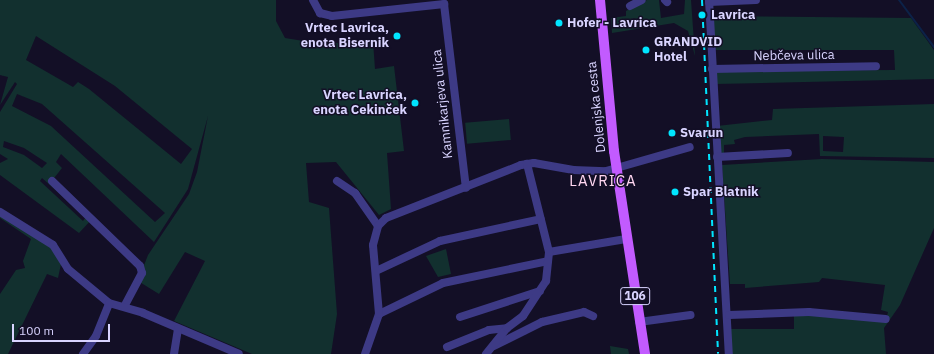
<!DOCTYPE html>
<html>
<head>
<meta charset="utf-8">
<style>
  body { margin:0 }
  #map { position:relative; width:934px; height:354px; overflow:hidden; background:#130f26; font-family:"IBM Plex Sans",sans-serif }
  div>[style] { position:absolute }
  .green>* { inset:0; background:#12302f; transform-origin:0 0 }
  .stream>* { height:2px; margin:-1px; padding:0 1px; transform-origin:1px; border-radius:1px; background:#0c2248 }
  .minor>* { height:8px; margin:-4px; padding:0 4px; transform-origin:4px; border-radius:4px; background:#3d3a85 }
  .major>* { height:10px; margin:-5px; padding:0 5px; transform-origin:5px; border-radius:5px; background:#c25bff }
  .rail>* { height:2px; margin-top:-1px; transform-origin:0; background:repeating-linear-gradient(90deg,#00e5ff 0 6px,transparent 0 11px) }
  .dots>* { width:11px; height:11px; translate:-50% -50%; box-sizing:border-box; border:2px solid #130f26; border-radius:50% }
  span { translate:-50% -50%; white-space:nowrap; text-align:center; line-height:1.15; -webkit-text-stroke:3px #130f26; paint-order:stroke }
  .shield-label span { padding:1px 3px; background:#130f26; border:1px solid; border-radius:3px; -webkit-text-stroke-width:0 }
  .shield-label { font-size:12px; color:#d9d4ff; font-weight:700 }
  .poi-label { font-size:13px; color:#d9d4ff; font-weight:700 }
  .left { translate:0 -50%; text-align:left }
  .right { translate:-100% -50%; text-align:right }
  .street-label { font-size:13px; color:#d9d4ff }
  .quarter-label { font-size:15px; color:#ffd6f0; letter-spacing:1px }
  .scale { position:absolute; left:12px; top:324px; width:98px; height:18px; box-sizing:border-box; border:2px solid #d9d4ff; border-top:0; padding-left:5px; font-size:12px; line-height:14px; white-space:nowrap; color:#d9d4ff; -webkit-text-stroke:3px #130f26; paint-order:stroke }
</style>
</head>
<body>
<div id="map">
  <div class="green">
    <div style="clip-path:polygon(evenodd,0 0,276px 0,276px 21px,285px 38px,322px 44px,373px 41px,375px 69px,394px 66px,404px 151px,387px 153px,391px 209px,379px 215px,336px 162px,306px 163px,309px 202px,329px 208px,337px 314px,331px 354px,252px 354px,174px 321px,205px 261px,185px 252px,159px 294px,138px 281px,148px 255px,189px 194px,197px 172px,208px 116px,188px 189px,154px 242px,61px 154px,56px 162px,62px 168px,51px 182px,93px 218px,79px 233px,0 175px,0 163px,8px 159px,0 154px,0 112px,17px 84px,15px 82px,0 105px,8px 77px,0 75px,0 0,36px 36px,115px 86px,192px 149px,181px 164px,89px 89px,78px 82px,73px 87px,26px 60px,36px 36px,0 0,17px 94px,42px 104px,165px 213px,155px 222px,51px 126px,12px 106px,17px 94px,0 0,4px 141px,24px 148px,47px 163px,42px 168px,24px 155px,3px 147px,4px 141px,0 0,42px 178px,86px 217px,83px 221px,40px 181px,42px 178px)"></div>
    <div style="clip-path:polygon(647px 0,659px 0,661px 18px,684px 14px,685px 0,691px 0,695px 56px,688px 31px,674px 23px,612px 33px,611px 18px,626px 16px,626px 11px)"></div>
    <div style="clip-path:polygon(711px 16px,911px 18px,934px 50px,934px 79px,715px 84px,715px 71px,895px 70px,894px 50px,713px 50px)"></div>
    <div style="clip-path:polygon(evenodd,934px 104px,934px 158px,820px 156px,819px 134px,745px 137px,734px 140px,735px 144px,724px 145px,724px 155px,719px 155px,717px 126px,772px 120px,773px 109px,934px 104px,823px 136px,844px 137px,843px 152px,823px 151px,823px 136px)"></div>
    <div style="left:509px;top:119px;width:21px;height:44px;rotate:85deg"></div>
    <div style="clip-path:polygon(822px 159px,934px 162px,934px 228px,900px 305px,884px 328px,886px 354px,731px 354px,731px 329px,794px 329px,794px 315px,887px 316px,888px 312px,881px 310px,885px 285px,822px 278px,819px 282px,745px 288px,745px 284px,730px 284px,722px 165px)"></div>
    <div style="clip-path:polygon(0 215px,48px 242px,61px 264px,58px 278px,47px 274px,8px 354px,0 354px,0 294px,16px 270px,25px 268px,23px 261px,31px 239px,0 218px)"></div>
    <div style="clip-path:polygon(446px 249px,451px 274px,438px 277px,426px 256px)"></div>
    <div style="clip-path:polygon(610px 346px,628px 349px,629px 354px,611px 354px)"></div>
  </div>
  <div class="stream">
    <div style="left:899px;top:0;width:59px;rotate:53.3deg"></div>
  </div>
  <div class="minor">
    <div style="left:313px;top:0;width:15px;rotate:62deg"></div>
    <div style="left:320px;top:13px;width:12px;rotate:14deg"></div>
    <div style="left:332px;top:16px;width:113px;rotate:-6.1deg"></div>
    <div style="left:444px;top:4px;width:185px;rotate:83.2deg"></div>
    <div style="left:665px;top:0;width:3px;rotate:45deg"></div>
    <div style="left:709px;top:0;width:355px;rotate:86.8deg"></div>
    <div style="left:709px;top:2px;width:47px;rotate:-2.4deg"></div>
    <div style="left:630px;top:6px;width:13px;rotate:-27deg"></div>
    <div style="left:712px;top:69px;width:164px;rotate:-1deg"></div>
    <div style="left:717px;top:157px;width:71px;rotate:-3.2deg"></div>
    <div style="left:52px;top:181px;width:122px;rotate:44deg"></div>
    <div style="left:140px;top:266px;width:7px;rotate:74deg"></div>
    <div style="left:142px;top:273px;width:38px;rotate:118deg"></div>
    <div style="left:337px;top:181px;width:22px;rotate:34deg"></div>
    <div style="left:355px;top:193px;width:40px;rotate:55.1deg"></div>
    <div style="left:0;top:212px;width:62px;rotate:31.9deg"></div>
    <div style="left:53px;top:245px;width:28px;rotate:58deg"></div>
    <div style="left:68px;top:269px;width:53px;rotate:39.7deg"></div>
    <div style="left:109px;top:303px;width:35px;rotate:16deg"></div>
    <div style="left:143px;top:313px;width:104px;rotate:23.1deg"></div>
    <div style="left:549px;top:252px;width:78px;rotate:-9.6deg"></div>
    <div style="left:376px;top:271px;width:71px;rotate:-25.1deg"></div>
    <div style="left:440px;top:241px;width:103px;rotate:-12.3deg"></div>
    <div style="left:379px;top:314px;width:71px;rotate:-25.8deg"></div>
    <div style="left:443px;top:283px;width:107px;rotate:-11.8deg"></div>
    <div style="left:729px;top:315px;width:80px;rotate:-2.1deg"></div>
    <div style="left:809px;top:312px;width:77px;rotate:5.2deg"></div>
    <div style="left:460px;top:317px;width:84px;rotate:-18deg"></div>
    <div style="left:639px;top:322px;width:52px;rotate:-7.7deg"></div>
    <div style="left:494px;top:346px;width:54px;rotate:-26.6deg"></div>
    <div style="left:542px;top:322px;width:43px;rotate:-13.4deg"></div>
    <div style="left:584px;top:312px;width:10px;rotate:24deg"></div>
    <div style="left:447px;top:347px;width:45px;rotate:-22deg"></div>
    <div style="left:489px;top:330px;width:18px;rotate:-6deg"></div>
    <div style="left:83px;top:354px;width:22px;rotate:-54deg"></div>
    <div style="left:96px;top:336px;width:35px;rotate:-68deg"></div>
    <div style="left:174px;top:354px;width:25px;rotate:-81deg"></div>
    <div style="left:365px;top:354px;width:42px;rotate:-70.7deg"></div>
    <div style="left:379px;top:314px;width:69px;rotate:-95deg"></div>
    <div style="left:373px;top:245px;width:20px;rotate:-75deg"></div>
    <div style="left:378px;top:226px;width:11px;rotate:-45deg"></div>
    <div style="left:386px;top:218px;width:145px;rotate:-21.4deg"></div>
    <div style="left:521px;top:165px;width:13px;rotate:-9deg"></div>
    <div style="left:534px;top:163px;width:40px;rotate:10deg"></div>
    <div style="left:573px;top:170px;width:33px;rotate:2deg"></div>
    <div style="left:606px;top:171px;width:87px;rotate:-15.9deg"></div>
    <div style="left:486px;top:354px;width:33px;rotate:-51deg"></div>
    <div style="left:507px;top:328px;width:20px;rotate:-37deg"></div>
    <div style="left:523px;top:316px;width:42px;rotate:-56.7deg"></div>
    <div style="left:546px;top:281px;width:29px;rotate:-84deg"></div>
    <div style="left:549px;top:252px;width:91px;rotate:-104deg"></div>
  </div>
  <div class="major">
    <div style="left:600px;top:0;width:152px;rotate:84.7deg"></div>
    <div style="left:614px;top:151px;width:205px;rotate:81.3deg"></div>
  </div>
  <div class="rail">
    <div style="left:702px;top:0;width:354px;rotate:87.4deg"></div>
  </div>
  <div class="dots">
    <div style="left:702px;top:15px;background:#00e5ff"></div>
    <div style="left:559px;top:23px;background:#00e5ff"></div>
    <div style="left:397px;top:36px;background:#00e5ff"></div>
    <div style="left:646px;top:50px;background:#00e5ff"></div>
    <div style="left:415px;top:103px;background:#00e5ff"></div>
    <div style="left:672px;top:133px;background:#00e5ff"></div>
    <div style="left:675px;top:192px;background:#00e5ff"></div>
  </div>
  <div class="shield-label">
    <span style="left:635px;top:296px">106</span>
  </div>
  <div class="poi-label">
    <span class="left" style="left:711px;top:15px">Lavrica</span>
    <span class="left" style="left:567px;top:23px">Hofer - Lavrica</span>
    <span class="right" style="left:389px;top:36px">Vrtec Lavrica,<br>enota Bisernik</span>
    <span class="left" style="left:654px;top:50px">GRANDVID<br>Hotel</span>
    <span class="right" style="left:407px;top:103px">Vrtec Lavrica,<br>enota Cekinček</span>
    <span class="left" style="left:680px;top:133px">Svarun</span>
    <span class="left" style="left:683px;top:192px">Spar Blatnik</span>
  </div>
  <div class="street-label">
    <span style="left:794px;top:56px;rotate:-1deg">Nebčeva ulica</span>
    <span style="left:443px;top:104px;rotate:-96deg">Kamnikarjeva ulica</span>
    <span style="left:597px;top:107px;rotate:-96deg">Dolenjska cesta</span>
  </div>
  <div class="quarter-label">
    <span style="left:603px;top:181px">LAVRICA</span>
  </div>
  <div class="scale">100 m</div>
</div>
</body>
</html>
